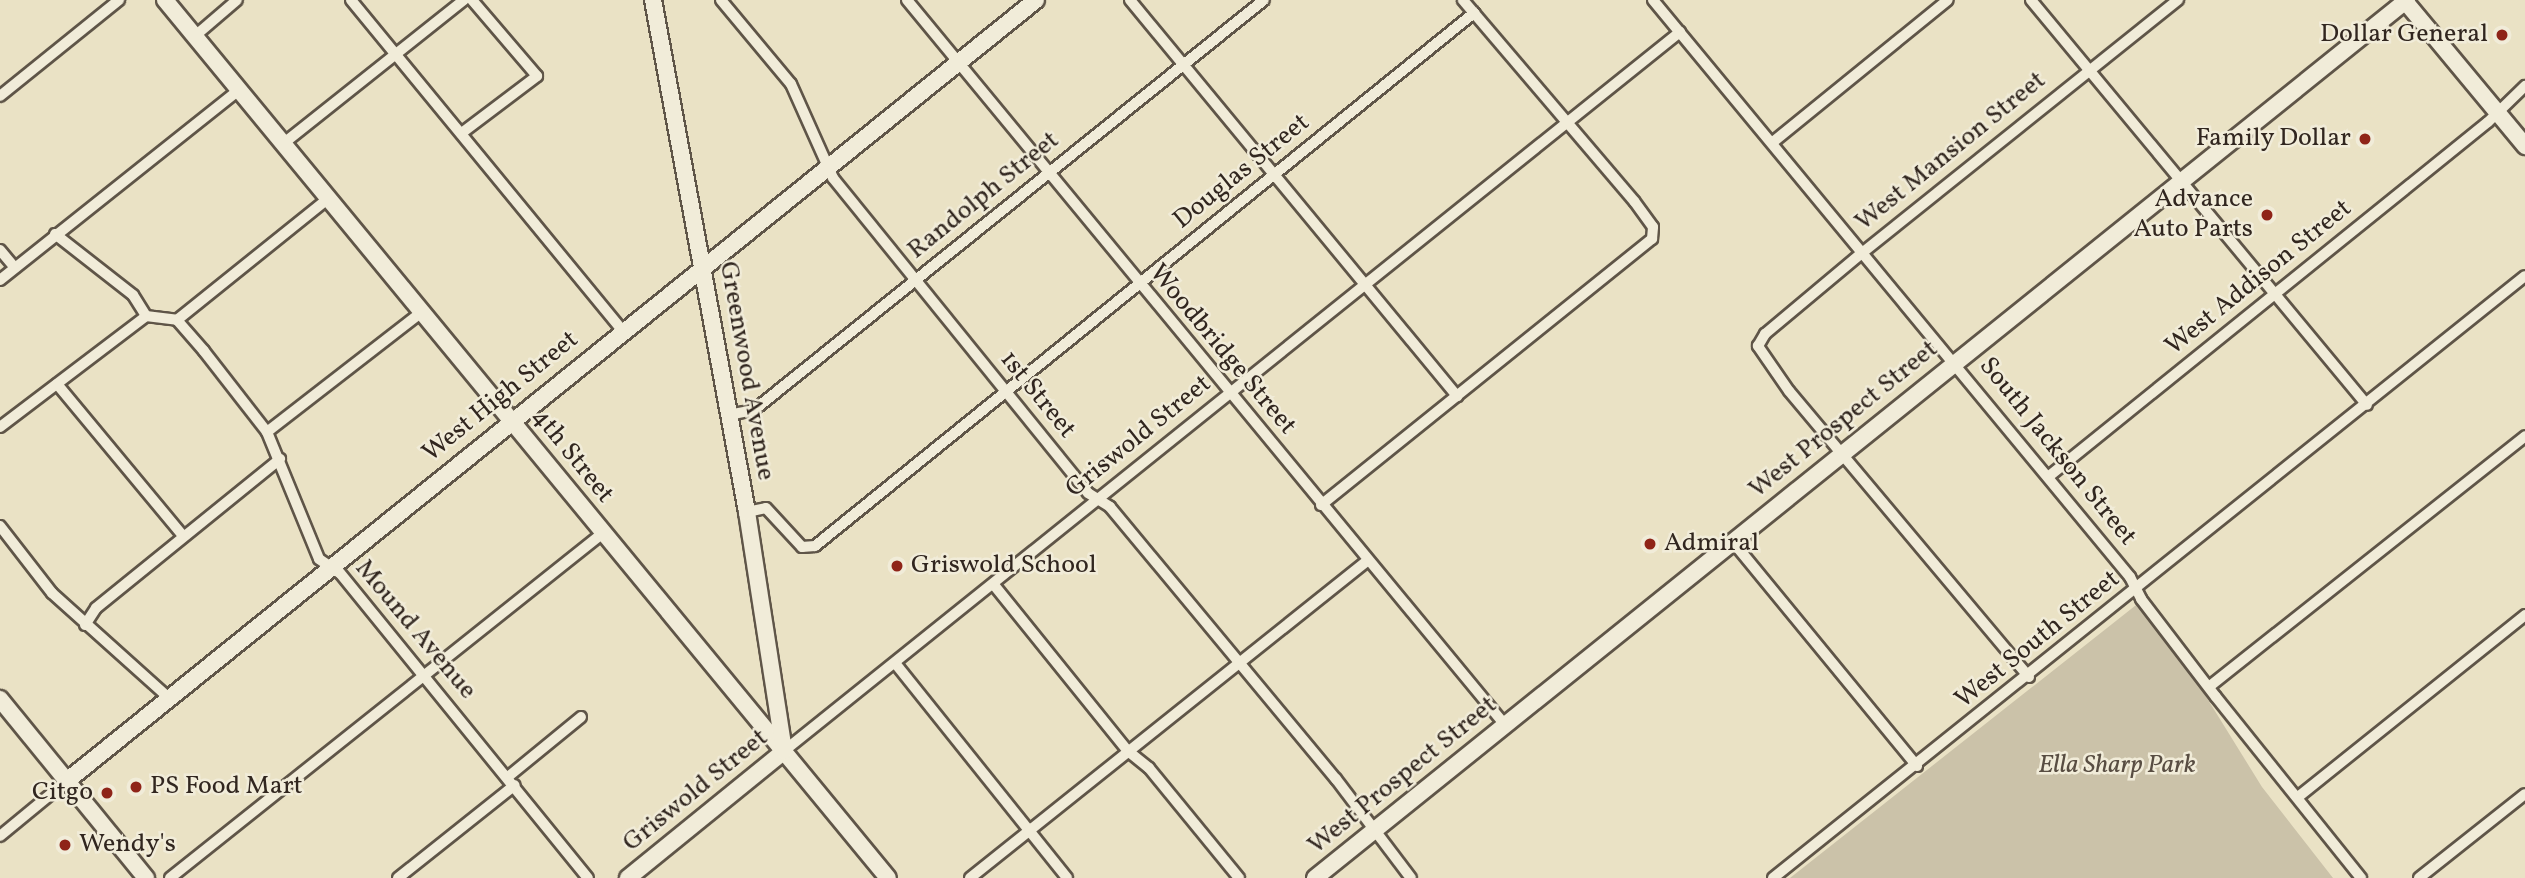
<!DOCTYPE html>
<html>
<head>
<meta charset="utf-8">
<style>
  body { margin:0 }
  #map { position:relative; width:2525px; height:878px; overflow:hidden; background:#eae2c5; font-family:Vollkorn,serif }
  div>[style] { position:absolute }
  .green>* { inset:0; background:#cbc2a9 }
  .roads { filter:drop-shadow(2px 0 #5f5548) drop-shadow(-2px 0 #5f5548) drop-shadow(0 2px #5f5548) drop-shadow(0 -2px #5f5548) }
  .street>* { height:10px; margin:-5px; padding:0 5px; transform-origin:5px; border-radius:5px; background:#f1ecd9 }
  .secondary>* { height:16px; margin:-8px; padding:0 8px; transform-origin:8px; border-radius:8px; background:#f1ecd9 }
  .dots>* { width:19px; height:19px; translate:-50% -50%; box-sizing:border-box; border:4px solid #f1ecd9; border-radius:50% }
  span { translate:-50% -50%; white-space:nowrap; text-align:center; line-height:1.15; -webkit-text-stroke:5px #f1ecd9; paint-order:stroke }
  .poi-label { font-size:26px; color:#31261f }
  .right { translate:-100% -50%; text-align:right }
  .left { translate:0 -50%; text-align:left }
  .street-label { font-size:26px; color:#31261f }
  .park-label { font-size:26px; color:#584d42; font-style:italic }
</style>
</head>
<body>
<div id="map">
  <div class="green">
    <div style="clip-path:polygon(2145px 598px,2262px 787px,2333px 878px,1790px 878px)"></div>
  </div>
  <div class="roads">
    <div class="street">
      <div style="left:351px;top:0;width:428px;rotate:50.6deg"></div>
      <div style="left:721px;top:0;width:109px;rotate:50.2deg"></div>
      <div style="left:791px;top:84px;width:103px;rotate:65.9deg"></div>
      <div style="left:833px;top:178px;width:405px;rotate:51deg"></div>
      <div style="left:1088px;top:493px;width:26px;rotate:32deg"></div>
      <div style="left:1110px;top:507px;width:354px;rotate:50.3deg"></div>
      <div style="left:1336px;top:779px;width:124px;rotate:52.9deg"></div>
      <div style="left:907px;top:0;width:941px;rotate:50.48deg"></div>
      <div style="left:1130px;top:0;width:514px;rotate:50.45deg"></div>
      <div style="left:1653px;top:0;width:749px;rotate:50.42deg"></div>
      <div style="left:2130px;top:577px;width:25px;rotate:63deg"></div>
      <div style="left:2141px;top:599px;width:123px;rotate:52.6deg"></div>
      <div style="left:2216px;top:697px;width:232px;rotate:51.3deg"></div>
      <div style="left:2031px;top:0;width:526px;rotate:50.32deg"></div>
      <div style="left:195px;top:36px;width:55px;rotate:-40.6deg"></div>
      <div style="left:0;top:96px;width:153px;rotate:-38.9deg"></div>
      <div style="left:463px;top:132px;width:93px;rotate:-37.1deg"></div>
      <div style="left:537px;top:76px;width:100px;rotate:-130.5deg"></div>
      <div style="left:1773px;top:142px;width:225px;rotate:-39.1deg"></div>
      <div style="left:284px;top:143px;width:230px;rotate:-38.5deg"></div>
      <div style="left:55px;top:234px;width:99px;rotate:38deg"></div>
      <div style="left:133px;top:295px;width:25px;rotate:58deg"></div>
      <div style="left:146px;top:316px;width:31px;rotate:7deg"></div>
      <div style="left:177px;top:320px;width:41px;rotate:48.9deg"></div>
      <div style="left:204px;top:351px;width:103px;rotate:52.1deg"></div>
      <div style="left:267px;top:432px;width:137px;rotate:67.7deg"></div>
      <div style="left:319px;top:559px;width:25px;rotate:34deg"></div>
      <div style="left:340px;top:573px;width:393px;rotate:50.9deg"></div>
      <div style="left:0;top:250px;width:23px;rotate:50deg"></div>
      <div style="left:0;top:280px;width:304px;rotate:-38.5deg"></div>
      <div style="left:177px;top:320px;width:195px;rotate:-38.8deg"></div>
      <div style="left:57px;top:384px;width:197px;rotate:50.3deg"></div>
      <div style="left:728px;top:415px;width:26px;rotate:-11deg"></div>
      <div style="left:754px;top:410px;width:654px;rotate:-38.8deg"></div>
      <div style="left:0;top:427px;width:183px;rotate:-37.2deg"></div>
      <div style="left:267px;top:432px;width:197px;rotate:-37.8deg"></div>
      <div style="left:2048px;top:477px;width:565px;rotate:-38.9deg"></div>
      <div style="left:2488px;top:122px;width:52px;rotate:-44.2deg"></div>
      <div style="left:1321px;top:505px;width:425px;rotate:-38.8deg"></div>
      <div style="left:1652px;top:239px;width:12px;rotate:-85deg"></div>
      <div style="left:1653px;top:227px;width:32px;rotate:-126deg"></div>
      <div style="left:1634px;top:201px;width:264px;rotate:-130.4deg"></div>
      <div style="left:747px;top:512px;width:19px;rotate:-12deg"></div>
      <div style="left:766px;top:508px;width:53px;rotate:47.3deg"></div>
      <div style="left:802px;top:547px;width:13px;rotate:-4deg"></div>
      <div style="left:815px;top:546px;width:848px;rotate:-38.97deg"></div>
      <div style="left:0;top:526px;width:85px;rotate:52.2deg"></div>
      <div style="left:52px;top:593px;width:157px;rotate:41.9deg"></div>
      <div style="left:1733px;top:542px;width:290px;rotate:50.6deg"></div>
      <div style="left:994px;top:585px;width:213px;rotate:51.1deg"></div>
      <div style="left:1128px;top:751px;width:27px;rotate:39deg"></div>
      <div style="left:1149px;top:768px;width:142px;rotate:50.7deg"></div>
      <div style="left:85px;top:625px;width:20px;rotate:-57deg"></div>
      <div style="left:96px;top:608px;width:237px;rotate:-39deg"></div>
      <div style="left:895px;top:663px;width:275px;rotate:51.3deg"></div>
      <div style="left:2029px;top:677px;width:373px;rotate:-130deg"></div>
      <div style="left:1789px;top:391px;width:55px;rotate:-124.6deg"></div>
      <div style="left:1758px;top:346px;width:14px;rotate:-60deg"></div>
      <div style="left:1765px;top:334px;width:126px;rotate:-39.9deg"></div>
      <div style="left:1862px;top:253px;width:405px;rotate:-38.7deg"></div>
      <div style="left:2210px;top:686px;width:402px;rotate:-38.4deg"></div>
      <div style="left:784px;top:751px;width:1149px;rotate:-38.75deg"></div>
      <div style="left:509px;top:776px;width:93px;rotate:-39.3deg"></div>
      <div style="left:2298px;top:797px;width:291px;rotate:-38.7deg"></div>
      <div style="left:0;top:836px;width:88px;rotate:-39.5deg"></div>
      <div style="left:170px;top:878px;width:554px;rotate:-38.55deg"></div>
      <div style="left:398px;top:878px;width:149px;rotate:-38.5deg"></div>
      <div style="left:970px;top:878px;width:508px;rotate:-38.61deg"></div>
      <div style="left:1773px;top:878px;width:963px;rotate:-38.68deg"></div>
      <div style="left:2419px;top:878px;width:135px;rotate:-38.4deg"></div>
    </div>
    <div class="secondary">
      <div style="left:165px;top:0;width:1137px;rotate:50.53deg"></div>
      <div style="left:2404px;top:0;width:190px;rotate:50.3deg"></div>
      <div style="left:0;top:699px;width:231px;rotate:50.8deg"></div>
      <div style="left:68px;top:780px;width:1243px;rotate:-38.86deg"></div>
      <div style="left:628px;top:878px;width:201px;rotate:-39.1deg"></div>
      <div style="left:784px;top:751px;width:242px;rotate:-98.8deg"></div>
      <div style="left:747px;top:512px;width:521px;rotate:-100.4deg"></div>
      <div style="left:1315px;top:878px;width:1401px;rotate:-38.8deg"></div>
    </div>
  </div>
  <div class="dots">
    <div style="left:2502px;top:35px;background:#8f2418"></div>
    <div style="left:2365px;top:139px;background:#8f2418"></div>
    <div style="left:2267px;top:215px;background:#8f2418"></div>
    <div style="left:1650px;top:544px;background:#8f2418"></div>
    <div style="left:897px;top:566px;background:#8f2418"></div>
    <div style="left:136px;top:787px;background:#8f2418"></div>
    <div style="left:107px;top:793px;background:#8f2418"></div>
    <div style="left:65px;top:845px;background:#8f2418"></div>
  </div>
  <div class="poi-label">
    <span class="right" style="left:2488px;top:35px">Dollar General</span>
    <span class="right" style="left:2351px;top:139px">Family Dollar</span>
    <span class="right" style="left:2253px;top:215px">Advance<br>Auto Parts</span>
    <span class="left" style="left:1664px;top:544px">Admiral</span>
    <span class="left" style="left:911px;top:566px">Griswold School</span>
    <span class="left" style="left:150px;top:787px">PS Food Mart</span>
    <span class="right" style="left:93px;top:793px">Citgo</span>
    <span class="left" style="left:79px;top:845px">Wendy's</span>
  </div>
  <div class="street-label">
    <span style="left:1951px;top:152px;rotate:-39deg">West Mansion Street</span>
    <span style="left:1242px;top:172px;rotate:-39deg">Douglas Street</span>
    <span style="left:984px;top:196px;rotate:-39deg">Randolph Street</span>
    <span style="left:2259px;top:278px;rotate:-39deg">West Addison Street</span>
    <span style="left:1222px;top:350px;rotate:50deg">Woodbridge Street</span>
    <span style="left:746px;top:371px;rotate:80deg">Greenwood Avenue</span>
    <span style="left:1037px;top:395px;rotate:51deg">1st Street</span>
    <span style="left:501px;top:397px;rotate:-39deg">West High Street</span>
    <span style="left:1844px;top:420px;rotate:-39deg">West Prospect Street</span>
    <span style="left:1139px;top:437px;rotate:-39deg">Griswold Street</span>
    <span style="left:2057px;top:452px;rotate:51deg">South Jackson Street</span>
    <span style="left:572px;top:456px;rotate:51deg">4th Street</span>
    <span style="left:415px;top:630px;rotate:50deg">Mound Avenue</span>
    <span style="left:2038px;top:640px;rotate:-39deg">West South Street</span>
    <span style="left:1403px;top:776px;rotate:-39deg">West Prospect Street</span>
    <span style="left:696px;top:791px;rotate:-39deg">Griswold Street</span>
  </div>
  <div class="park-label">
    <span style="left:2117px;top:766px">Ella Sharp Park</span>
  </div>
</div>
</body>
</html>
